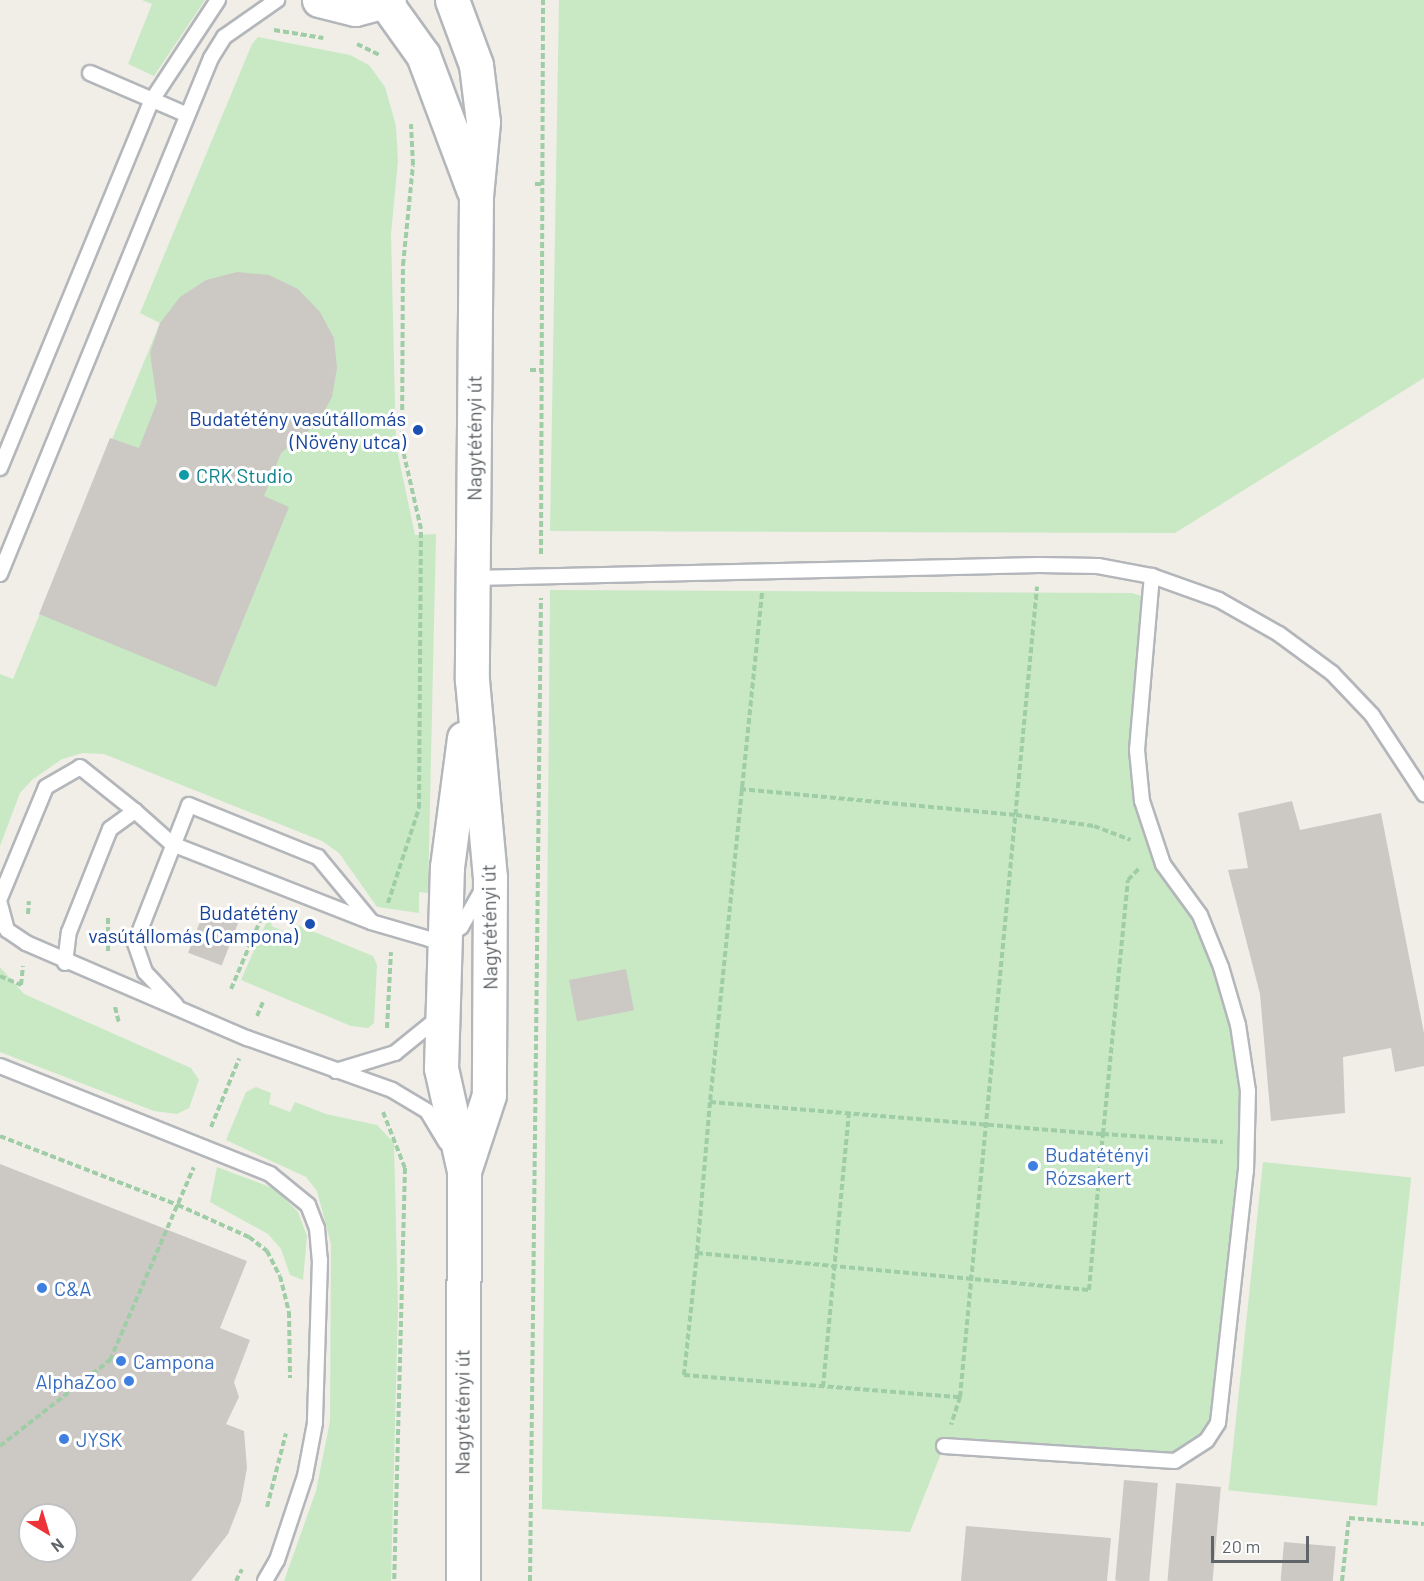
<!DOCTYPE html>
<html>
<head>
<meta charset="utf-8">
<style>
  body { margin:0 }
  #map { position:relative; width:1424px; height:1581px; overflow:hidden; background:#f1eee8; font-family:Barlow,sans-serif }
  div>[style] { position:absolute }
  .green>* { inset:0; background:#c8e9c4; transform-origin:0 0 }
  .building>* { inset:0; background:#ccc9c5; transform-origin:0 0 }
  .path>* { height:4px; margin-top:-2px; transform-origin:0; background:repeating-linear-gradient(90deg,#9ecda6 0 6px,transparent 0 9px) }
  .roads { filter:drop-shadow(2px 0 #b3b6ba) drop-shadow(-2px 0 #b3b6ba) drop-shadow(0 2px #b3b6ba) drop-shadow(0 -2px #b3b6ba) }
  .service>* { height:14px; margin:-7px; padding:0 7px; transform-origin:7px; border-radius:7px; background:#fff }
  .secondary>* { height:33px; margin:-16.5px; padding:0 16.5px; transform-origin:16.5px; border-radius:16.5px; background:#fff }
  .dots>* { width:16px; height:16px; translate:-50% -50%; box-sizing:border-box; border:3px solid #fff; border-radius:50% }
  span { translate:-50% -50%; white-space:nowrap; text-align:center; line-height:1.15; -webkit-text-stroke:6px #fff; paint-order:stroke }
  .transit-label { font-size:20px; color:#164399 }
  .right { translate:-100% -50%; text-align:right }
  .street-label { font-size:20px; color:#5f6468 }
  .culture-label { font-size:20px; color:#0d838f }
  .left { translate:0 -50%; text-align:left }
  .shop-label { font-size:20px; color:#366cbe }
  .north { position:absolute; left:18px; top:1503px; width:60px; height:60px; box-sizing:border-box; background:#fff; border:2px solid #bfc1c3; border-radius:50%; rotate:142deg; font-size:16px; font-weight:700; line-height:24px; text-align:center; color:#5f6468 }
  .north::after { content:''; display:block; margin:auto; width:21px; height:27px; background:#ed3238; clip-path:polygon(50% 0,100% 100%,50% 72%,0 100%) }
  .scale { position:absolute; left:1211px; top:1536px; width:98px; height:27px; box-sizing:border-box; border:3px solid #5f6468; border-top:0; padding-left:8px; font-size:18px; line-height:21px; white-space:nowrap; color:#5f6468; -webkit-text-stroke:4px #fff; paint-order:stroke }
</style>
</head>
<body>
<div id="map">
  <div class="green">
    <div style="clip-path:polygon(142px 0,205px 0,154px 76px,128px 64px,152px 4px)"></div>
    <div style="clip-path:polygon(559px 0,1424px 0,1424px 378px,1175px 533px,550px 531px)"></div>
    <div style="clip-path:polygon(258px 37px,350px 55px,369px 65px,385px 87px,396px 126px,398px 161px,391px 234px,396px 445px,415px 535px,436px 534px,428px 893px,419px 892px,419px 913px,377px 907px,339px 853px,322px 841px,104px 754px,83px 753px,62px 759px,32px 780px,20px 793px,0 846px,0 674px,13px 679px,160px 323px,140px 313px,252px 44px)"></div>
    <div style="clip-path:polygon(550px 590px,1132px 593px,1151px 599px,1137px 750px,1156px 851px,1200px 915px,1221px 967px,1248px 1091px,1218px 1423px,1175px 1461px,944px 1446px,910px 1532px,542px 1509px)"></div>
    <div style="clip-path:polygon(269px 916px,274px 916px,271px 926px,291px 934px,295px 924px,373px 956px,377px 965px,374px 1023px,368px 1028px,351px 1026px,241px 980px)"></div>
    <div style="clip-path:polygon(0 967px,24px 994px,191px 1068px,199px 1080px,189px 1108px,177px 1114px,154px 1111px,0 1052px)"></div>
    <div style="clip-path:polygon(256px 1087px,271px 1093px,269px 1104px,290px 1112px,295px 1102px,326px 1114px,377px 1125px,394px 1143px,398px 1309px,391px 1581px,284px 1581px,316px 1491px,330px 1421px,331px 1244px,317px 1191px,306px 1177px,226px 1140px,246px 1092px)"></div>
    <div style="left:1263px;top:1162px;width:149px;height:330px;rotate:6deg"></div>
    <div style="clip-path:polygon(217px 1167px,275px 1189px,298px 1212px,307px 1236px,303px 1280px,290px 1275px,281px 1249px,268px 1234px,210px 1202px)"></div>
  </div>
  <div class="building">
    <div style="clip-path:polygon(237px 272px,269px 275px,298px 289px,320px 312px,334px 338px,337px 368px,332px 397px,318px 423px,281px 453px,264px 496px,289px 507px,216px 687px,39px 614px,110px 438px,139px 448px,157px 402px,150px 353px,160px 323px,180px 297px,206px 280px)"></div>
    <div style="clip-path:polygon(1292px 801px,1300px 830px,1381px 813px,1424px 1033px,1424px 1066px,1395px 1072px,1391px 1048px,1343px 1057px,1345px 1113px,1271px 1121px,1260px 994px,1228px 870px,1248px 868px,1238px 813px)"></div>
    <div style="left:206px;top:906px;width:36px;height:50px;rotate:21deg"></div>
    <div style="left:626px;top:969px;width:42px;height:58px;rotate:79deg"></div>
    <div style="clip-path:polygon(evenodd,0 1164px,247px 1261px,220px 1328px,250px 1340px,234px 1382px,239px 1397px,226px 1424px,244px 1431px,247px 1468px,241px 1501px,228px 1534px,191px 1581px,0 1581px,0 1164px,30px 1515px,66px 1515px,66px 1551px,30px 1551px,30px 1515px)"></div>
    <div style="left:1124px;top:1480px;width:34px;height:101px;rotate:5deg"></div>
    <div style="left:1176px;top:1483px;width:45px;height:98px;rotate:5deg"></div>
    <div style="clip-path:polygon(966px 1526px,1111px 1538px,1107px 1581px,961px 1581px)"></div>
    <div style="left:1284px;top:1542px;width:52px;height:39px;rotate:5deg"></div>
  </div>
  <div class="path">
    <div style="left:274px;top:30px;width:50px;rotate:9.3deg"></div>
    <div style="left:357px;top:44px;width:25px;rotate:26deg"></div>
    <div style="left:535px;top:184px;width:8px"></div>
    <div style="left:530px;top:370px;width:12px"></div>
    <div style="left:541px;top:554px;width:554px;rotate:-89.79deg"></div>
    <div style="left:762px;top:593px;width:512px;rotate:95.83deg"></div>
    <div style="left:710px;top:1102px;width:394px;rotate:4.7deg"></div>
    <div style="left:1103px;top:1134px;width:255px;rotate:-84.4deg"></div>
    <div style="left:1128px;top:880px;width:16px;rotate:-47deg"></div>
    <div style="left:740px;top:789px;width:277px;rotate:5.4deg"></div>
    <div style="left:1016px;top:815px;width:79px;rotate:8deg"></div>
    <div style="left:1094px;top:826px;width:39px;rotate:21deg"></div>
    <div style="left:388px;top:903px;width:100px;rotate:-71.9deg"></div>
    <div style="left:419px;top:808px;width:279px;rotate:-89.6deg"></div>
    <div style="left:421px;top:529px;width:85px;rotate:-102.9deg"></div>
    <div style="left:402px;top:446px;width:181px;rotate:-89.7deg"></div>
    <div style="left:403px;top:265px;width:100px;rotate:-84.3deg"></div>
    <div style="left:413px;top:165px;width:41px;rotate:-92.8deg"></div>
    <div style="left:28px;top:914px;width:13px;rotate:-86deg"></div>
    <div style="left:108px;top:918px;width:35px;rotate:90deg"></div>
    <div style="left:0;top:976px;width:23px;rotate:23deg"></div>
    <div style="left:21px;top:985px;width:19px;rotate:-84deg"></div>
    <div style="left:231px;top:989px;width:89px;rotate:-66.9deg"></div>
    <div style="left:115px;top:1007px;width:16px;rotate:76deg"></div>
    <div style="left:257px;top:1016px;width:15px;rotate:-67deg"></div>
    <div style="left:387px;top:1028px;width:76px;rotate:-87deg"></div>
    <div style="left:710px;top:1102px;width:152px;rotate:94.9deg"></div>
    <div style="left:697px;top:1253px;width:394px;rotate:5.4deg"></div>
    <div style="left:1089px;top:1290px;width:157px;rotate:-84.9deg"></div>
    <div style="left:1103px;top:1134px;width:120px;rotate:3.8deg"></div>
    <div style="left:383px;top:1112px;width:60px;rotate:68.6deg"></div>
    <div style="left:405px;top:1168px;width:413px;rotate:91.5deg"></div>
    <div style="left:211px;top:1127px;width:74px;rotate:-67.6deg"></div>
    <div style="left:0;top:1136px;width:191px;rotate:21.2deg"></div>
    <div style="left:178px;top:1205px;width:78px;rotate:24.3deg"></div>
    <div style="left:249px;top:1237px;width:23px;rotate:38deg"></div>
    <div style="left:267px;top:1251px;width:28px;rotate:63deg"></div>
    <div style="left:280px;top:1276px;width:37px;rotate:76deg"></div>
    <div style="left:289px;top:1312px;width:66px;rotate:89.1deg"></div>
    <div style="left:697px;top:1253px;width:123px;rotate:96.1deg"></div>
    <div style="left:684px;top:1375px;width:277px;rotate:4.6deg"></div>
    <div style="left:960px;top:1397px;width:29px;rotate:108deg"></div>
    <div style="left:823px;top:1387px;width:277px;rotate:-84.6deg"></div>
    <div style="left:960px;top:1397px;width:814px;rotate:-84.57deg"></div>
    <div style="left:0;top:1446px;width:140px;rotate:-38deg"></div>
    <div style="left:110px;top:1360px;width:210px;rotate:-66.5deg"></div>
    <div style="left:267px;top:1507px;width:76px;rotate:-75.6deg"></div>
    <div style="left:236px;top:1581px;width:13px;rotate:-63deg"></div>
    <div style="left:530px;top:1581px;width:983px;rotate:-89.36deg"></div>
    <div style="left:1342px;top:1581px;width:63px;rotate:-83.7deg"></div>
    <div style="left:1349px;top:1518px;width:75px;rotate:4.6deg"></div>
  </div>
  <div class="roads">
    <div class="service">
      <div style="left:90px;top:73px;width:103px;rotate:23.3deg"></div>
      <div style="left:0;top:468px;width:398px;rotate:-67.6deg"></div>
      <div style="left:152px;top:100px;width:120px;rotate:-56.6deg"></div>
      <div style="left:0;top:574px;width:557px;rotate:-67.76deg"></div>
      <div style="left:211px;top:58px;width:25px;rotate:-58deg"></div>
      <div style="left:224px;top:37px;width:65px;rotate:-34.9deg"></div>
      <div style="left:473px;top:578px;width:566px;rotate:-1.32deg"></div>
      <div style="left:1039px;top:565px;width:59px;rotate:1deg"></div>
      <div style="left:1098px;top:566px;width:55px;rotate:10.5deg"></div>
      <div style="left:1152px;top:576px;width:71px;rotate:19.7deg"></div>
      <div style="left:1219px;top:600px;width:69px;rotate:29.5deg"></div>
      <div style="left:1279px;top:634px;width:66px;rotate:36.3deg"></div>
      <div style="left:1332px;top:673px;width:58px;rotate:46.4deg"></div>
      <div style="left:1372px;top:715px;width:95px;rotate:56.6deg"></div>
      <div style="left:0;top:898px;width:120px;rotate:-67.5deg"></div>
      <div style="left:46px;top:787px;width:39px;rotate:-30deg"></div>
      <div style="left:80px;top:767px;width:70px;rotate:38.7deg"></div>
      <div style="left:0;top:904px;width:27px;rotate:75deg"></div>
      <div style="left:7px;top:930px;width:23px;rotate:34deg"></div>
      <div style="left:26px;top:943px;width:241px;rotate:23.3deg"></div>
      <div style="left:247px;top:1038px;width:154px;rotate:19.7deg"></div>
      <div style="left:392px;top:1090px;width:41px;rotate:31deg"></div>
      <div style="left:427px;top:1111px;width:37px;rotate:59deg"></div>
      <div style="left:65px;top:963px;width:31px;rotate:-83deg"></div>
      <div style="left:69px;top:932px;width:111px;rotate:-68.3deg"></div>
      <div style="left:110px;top:829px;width:31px;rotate:-36deg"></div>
      <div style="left:135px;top:811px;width:50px;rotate:41.7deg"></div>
      <div style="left:172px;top:844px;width:214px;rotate:21.4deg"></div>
      <div style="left:371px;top:922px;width:60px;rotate:16.3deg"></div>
      <div style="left:429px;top:939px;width:16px"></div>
      <div style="left:445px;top:939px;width:20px;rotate:-37deg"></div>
      <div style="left:461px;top:927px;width:40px;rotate:-60.3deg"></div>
      <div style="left:176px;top:1005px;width:45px;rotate:-133.2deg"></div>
      <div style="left:145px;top:972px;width:31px;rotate:-109deg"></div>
      <div style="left:135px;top:943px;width:148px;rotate:-68.6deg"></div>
      <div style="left:189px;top:805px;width:139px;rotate:22deg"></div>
      <div style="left:318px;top:857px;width:83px;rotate:50.4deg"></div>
      <div style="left:0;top:1066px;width:291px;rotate:21.8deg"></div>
      <div style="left:270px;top:1174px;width:49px;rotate:39.2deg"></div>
      <div style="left:308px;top:1205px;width:25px;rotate:69deg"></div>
      <div style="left:317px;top:1228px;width:32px;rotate:85deg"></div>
      <div style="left:320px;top:1260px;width:163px;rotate:91.8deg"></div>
      <div style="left:315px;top:1423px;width:54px;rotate:100.7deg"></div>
      <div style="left:305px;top:1476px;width:89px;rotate:108.4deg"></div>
      <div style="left:277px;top:1560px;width:24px;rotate:120deg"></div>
      <div style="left:336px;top:1071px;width:62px;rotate:-17deg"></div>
      <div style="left:395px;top:1053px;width:55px;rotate:-39.1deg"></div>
      <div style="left:944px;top:1446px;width:231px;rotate:3.7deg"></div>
      <div style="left:1175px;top:1461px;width:38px;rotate:-33deg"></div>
      <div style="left:1207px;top:1440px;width:20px;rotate:-57deg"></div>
      <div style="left:1218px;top:1423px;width:254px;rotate:-83.7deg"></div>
      <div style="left:1246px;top:1171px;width:80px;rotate:-88.6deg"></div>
      <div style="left:1248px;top:1091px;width:67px;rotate:-98.6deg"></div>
      <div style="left:1238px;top:1025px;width:60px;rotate:-106.3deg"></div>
      <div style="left:1221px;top:967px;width:56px;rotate:-112deg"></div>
      <div style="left:1200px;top:915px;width:63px;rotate:-126deg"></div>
      <div style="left:1163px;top:864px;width:66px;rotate:-108.4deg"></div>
      <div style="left:1142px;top:801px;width:51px;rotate:-95.6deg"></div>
      <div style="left:1137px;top:750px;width:175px;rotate:-85.1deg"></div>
    </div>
    <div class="secondary">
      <div style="left:319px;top:0;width:37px;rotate:14deg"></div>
      <div style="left:355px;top:9px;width:35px;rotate:-15deg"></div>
      <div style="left:452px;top:0;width:69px;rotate:69.7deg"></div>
      <div style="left:476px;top:65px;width:57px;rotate:83deg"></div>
      <div style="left:483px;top:122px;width:74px;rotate:95.4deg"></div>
      <div style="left:476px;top:196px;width:484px;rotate:90.5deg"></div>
      <div style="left:472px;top:680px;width:198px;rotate:84.8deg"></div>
      <div style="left:490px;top:877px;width:218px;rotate:90.3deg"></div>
      <div style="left:489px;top:1095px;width:80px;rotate:108.2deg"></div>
      <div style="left:385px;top:2px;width:65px;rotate:54.4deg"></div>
      <div style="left:423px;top:55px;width:143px;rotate:69.5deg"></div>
      <div style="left:463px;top:1581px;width:410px;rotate:-89.9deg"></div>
      <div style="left:464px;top:1171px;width:106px;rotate:-102.6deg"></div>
      <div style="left:441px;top:1068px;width:201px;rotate:-88.3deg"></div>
      <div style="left:447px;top:867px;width:130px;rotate:-82.5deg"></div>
    </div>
  </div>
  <div class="dots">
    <div style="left:418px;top:430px;background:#1a4fb4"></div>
    <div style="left:184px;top:475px;background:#0f9aa8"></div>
    <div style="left:310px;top:924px;background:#1a4fb4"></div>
    <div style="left:1033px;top:1166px;background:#3f7fe0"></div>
    <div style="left:42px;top:1288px;background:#3f7fe0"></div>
    <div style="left:121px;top:1361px;background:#3f7fe0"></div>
    <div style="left:129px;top:1381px;background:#3f7fe0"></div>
    <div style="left:64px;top:1439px;background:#3f7fe0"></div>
  </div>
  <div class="transit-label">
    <span class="right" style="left:406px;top:430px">Budatétény vasútállomás<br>(Növény utca)</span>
    <span class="right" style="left:298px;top:924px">Budatétény<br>vasútállomás (Campona)</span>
  </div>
  <div class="street-label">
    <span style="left:474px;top:438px;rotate:-90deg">Nagytétényi út</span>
    <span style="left:489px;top:927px;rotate:-91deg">Nagytétényi út</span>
    <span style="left:462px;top:1412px;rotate:-90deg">Nagytétényi út</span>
  </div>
  <div class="culture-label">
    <span class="left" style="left:196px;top:475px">CRK Studio</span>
  </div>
  <div class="shop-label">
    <span class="left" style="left:1045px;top:1166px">Budatétényi<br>Rózsakert</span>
    <span class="left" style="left:54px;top:1288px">C&amp;A</span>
    <span class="left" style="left:133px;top:1361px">Campona</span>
    <span class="right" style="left:117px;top:1381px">AlphaZoo</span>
    <span class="left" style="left:76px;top:1439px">JYSK</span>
  </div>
  <div class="north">N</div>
  <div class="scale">20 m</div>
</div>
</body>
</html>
